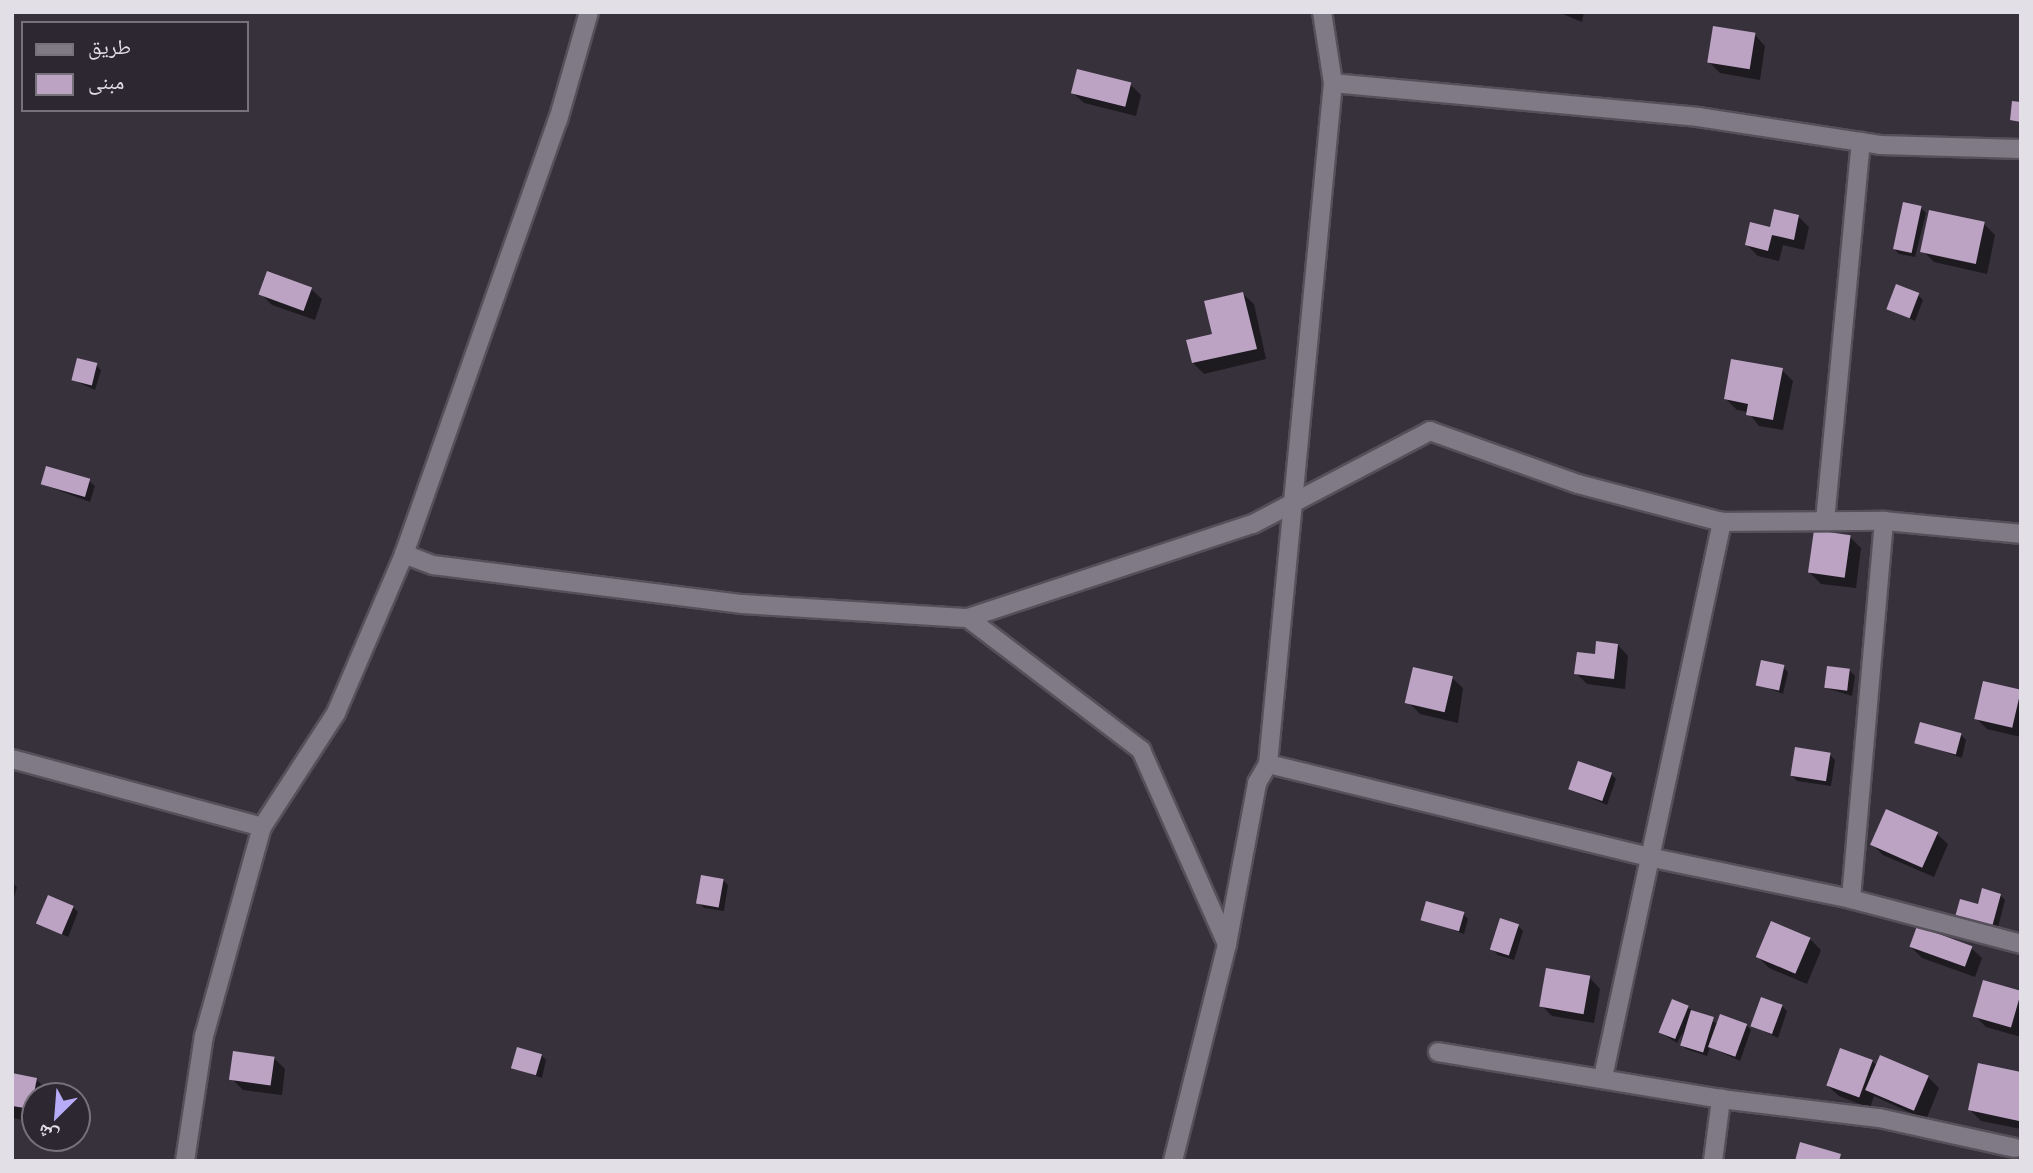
<!DOCTYPE html>
<html>
<head>
<meta charset="utf-8">
<style>
  body { margin:0 }
  #map { position:relative; width:2033px; height:1173px; overflow:hidden; background:#37313c; font-family:Mulish,"Noto Naskh Arabic",sans-serif }
  div>[style] { position:absolute }
  .shadow>* { inset:0; background:#0007 }
  .building>* { inset:0; background:#bca2c3; transform-origin:0 0 }
  .roads { filter:drop-shadow(2px 0 #55505a) drop-shadow(-2px 0 #55505a) drop-shadow(0 2px #55505a) drop-shadow(0 -2px #55505a) }
  .street>* { height:18px; margin:-9px; padding:0 9px; transform-origin:9px; border-radius:9px; background:#807986 }
  span { translate:-50% -50%; white-space:nowrap; text-align:center; line-height:1.15; -webkit-text-stroke:7px #2d2732; paint-order:stroke }
  .frame { position:absolute; inset:0; border:14px solid #e3dfe6; pointer-events:none }
  .legend { position:absolute; left:21px; top:21px; width:228px; height:91px; box-sizing:border-box; background:#2d2732; border:2px solid #76717a; margin:0; padding:9px 12px; list-style:none; font-size:21px; color:#e3dfe6 }
  .legend li { display:flex; align-items:center; gap:14px; height:35px }
  .legend b { width:35px; border:2px solid #76717a }
  .north { position:absolute; left:21px; top:1082px; width:70px; height:70px; box-sizing:border-box; background:#2d2732; border:2px solid #76717a; border-radius:50%; rotate:205deg; font-size:19px; font-weight:700; line-height:28px; text-align:center; color:#e3dfe6 }
  .north::after { content:''; display:block; margin:auto; width:24px; height:32px; background:#b8abf7; clip-path:polygon(50% 0,100% 100%,50% 72%,0 100%) }
</style>
</head>
<body>
<div id="map">
  <div class="shadow">
    <div style="clip-path:polygon(1558px 12px,1584px 12px,1582px 22px)"></div>
    <div style="clip-path:polygon(1755px 35px,1765px 46px,1760px 80px,1720px 73px,1709px 62px)"></div>
    <div style="clip-path:polygon(1130px 84px,1141px 95px,1136px 116px,1084px 103px,1073px 93px)"></div>
    <div style="clip-path:polygon(1921px 208px,1926px 213px,1915px 257px,1899px 254px,1894px 249px)"></div>
    <div style="clip-path:polygon(1798px 216px,1809px 227px,1804px 250px,1783px 245px,1779px 261px,1758px 256px,1747px 245px)"></div>
    <div style="clip-path:polygon(1984px 224px,1995px 235px,1987px 274px,1934px 262px,1923px 251px)"></div>
    <div style="clip-path:polygon(311px 289px,322px 299px,315px 320px,272px 305px,261px 294px)"></div>
    <div style="clip-path:polygon(1243px 294px,1254px 304px,1266px 359px,1204px 374px,1193px 363px)"></div>
    <div style="clip-path:polygon(1918px 295px,1923px 300px,1915px 321px,1889px 308px)"></div>
    <div style="clip-path:polygon(96px 365px,101px 370px,95px 390px,73px 380px)"></div>
    <div style="clip-path:polygon(1782px 370px,1793px 381px,1783px 430px,1759px 426px,1748px 412px,1737px 410px,1726px 399px)"></div>
    <div style="clip-path:polygon(89px 481px,95px 486px,90px 502px,42px 484px)"></div>
    <div style="clip-path:polygon(1850px 537px,1861px 548px,1856px 588px,1821px 584px,1810px 573px)"></div>
    <div style="clip-path:polygon(1618px 645px,1628px 656px,1625px 689px,1587px 684px,1576px 673px)"></div>
    <div style="clip-path:polygon(1783px 667px,1788px 672px,1783px 694px,1757px 684px)"></div>
    <div style="clip-path:polygon(1850px 671px,1855px 676px,1852px 696px,1826px 688px)"></div>
    <div style="clip-path:polygon(1452px 678px,1463px 688px,1458px 723px,1420px 714px,1409px 703px)"></div>
    <div style="clip-path:polygon(1984px 683px,2021px 692px,2021px 737px,1987px 729px,1976px 718px)"></div>
    <div style="clip-path:polygon(1961px 735px,1966px 740px,1962px 758px,1917px 742px)"></div>
    <div style="clip-path:polygon(1830px 755px,1835px 760px,1831px 786px,1797px 781px,1792px 776px)"></div>
    <div style="clip-path:polygon(1611px 774px,1616px 779px,1607px 805px,1570px 789px)"></div>
    <div style="clip-path:polygon(1886px 812px,1937px 834px,1948px 844px,1934px 877px,1883px 855px,1872px 844px)"></div>
    <div style="clip-path:polygon(723px 880px,728px 885px,724px 911px,704px 908px,699px 903px)"></div>
    <div style="clip-path:polygon(12px 883px,17px 887px,12px 904px)"></div>
    <div style="clip-path:polygon(2000px 895px,2005px 900px,1997px 931px,1957px 917px)"></div>
    <div style="clip-path:polygon(73px 907px,78px 912px,68px 937px,40px 923px)"></div>
    <div style="clip-path:polygon(1463px 914px,1468px 919px,1464px 934px,1423px 919px)"></div>
    <div style="clip-path:polygon(1518px 926px,1523px 931px,1514px 960px,1498px 955px,1493px 950px)"></div>
    <div style="clip-path:polygon(1810px 939px,1821px 950px,1807px 984px,1769px 968px,1758px 957px)"></div>
    <div style="clip-path:polygon(1911px 947px,1971px 948px,1982px 958px,1975px 977px,1922px 958px)"></div>
    <div style="clip-path:polygon(1590px 978px,1600px 989px,1594px 1023px,1552px 1016px,1541px 1005px)"></div>
    <div style="clip-path:polygon(2021px 993px,2021px 1037px,1986px 1027px,1975px 1016px)"></div>
    <div style="clip-path:polygon(1782px 1006px,1787px 1011px,1778px 1038px,1753px 1026px)"></div>
    <div style="clip-path:polygon(1688px 1008px,1718px 1024px,1746px 1025px,1751px 1030px,1740px 1061px,1710px 1047px,1707px 1056px,1686px 1049px,1681px 1044px,1683px 1032px,1677px 1043px,1658px 1031px)"></div>
    <div style="clip-path:polygon(541px 1055px,546px 1060px,542px 1078px,514px 1068px)"></div>
    <div style="clip-path:polygon(274px 1058px,285px 1069px,282px 1095px,243px 1090px,232px 1079px)"></div>
    <div style="clip-path:polygon(1872px 1061px,1878px 1066px,1928px 1077px,1939px 1088px,1926px 1120px,1874px 1096px,1870px 1108px,1839px 1096px,1828px 1086px)"></div>
    <div style="clip-path:polygon(2021px 1074px,2021px 1129px,1981px 1121px,1970px 1110px)"></div>
    <div style="clip-path:polygon(12px 1075px,36px 1079px,53px 1096px,35px 1096px,35px 1122px,12px 1118px)"></div>
  </div>
  <div class="building">
    <div style="left:1713px;top:26px;width:43px;height:37px;rotate:9deg"></div>
    <div style="left:1077px;top:69px;width:56px;height:25px;rotate:14deg"></div>
    <div style="clip-path:polygon(2012px 101px,2021px 102px,2021px 122px,2010px 120px)"></div>
    <div style="left:1903px;top:202px;width:19px;height:48px;rotate:12deg"></div>
    <div style="clip-path:polygon(1774px 209px,1799px 215px,1794px 240px,1772px 235px,1768px 251px,1745px 245px,1750px 222px,1770px 227px)"></div>
    <div style="left:1929px;top:210px;width:57px;height:43px;rotate:12deg"></div>
    <div style="left:267px;top:271px;width:48px;height:25px;rotate:20deg"></div>
    <div style="left:1896px;top:284px;width:25px;height:27px;rotate:21deg"></div>
    <div style="clip-path:polygon(1243px 292px,1257px 349px,1192px 363px,1186px 340px,1212px 334px,1204px 301px)"></div>
    <div style="left:77px;top:358px;width:21px;height:23px;rotate:14deg"></div>
    <div style="clip-path:polygon(1731px 359px,1783px 368px,1773px 420px,1746px 415px,1748px 404px,1724px 399px)"></div>
    <div style="left:46px;top:466px;width:46px;height:19px;rotate:16deg"></div>
    <div style="left:1814px;top:530px;width:37px;height:43px;rotate:8deg"></div>
    <div style="clip-path:polygon(1596px 641px,1618px 644px,1614px 679px,1574px 674px,1577px 652px,1595px 654px)"></div>
    <div style="left:1761px;top:660px;width:24px;height:26px;rotate:12deg"></div>
    <div style="left:1827px;top:666px;width:23px;height:22px;rotate:7deg"></div>
    <div style="left:1413px;top:667px;width:41px;height:37px;rotate:13deg"></div>
    <div style="left:1983px;top:681px;width:39px;height:39px;rotate:13deg"></div>
    <div style="left:1920px;top:722px;width:43px;height:22px;rotate:15deg"></div>
    <div style="left:1795px;top:747px;width:36px;height:29px;rotate:9deg"></div>
    <div style="left:1578px;top:761px;width:36px;height:30px;rotate:19deg"></div>
    <div style="left:1886px;top:809px;width:57px;height:39px;rotate:24deg"></div>
    <div style="left:701px;top:875px;width:23px;height:29px;rotate:10deg"></div>
    <div style="clip-path:polygon(1982px 888px,2001px 894px,1992px 927px,1955px 917px,1960px 899px,1978px 904px)"></div>
    <div style="left:48px;top:895px;width:28px;height:31px;rotate:23deg"></div>
    <div style="left:1426px;top:901px;width:40px;height:20px;rotate:16deg"></div>
    <div style="left:1500px;top:918px;width:20px;height:33px;rotate:18deg"></div>
    <div style="left:1771px;top:921px;width:43px;height:39px;rotate:23deg"></div>
    <div style="left:1917px;top:926px;width:59px;height:22px;rotate:20deg"></div>
    <div style="left:1546px;top:968px;width:45px;height:39px;rotate:10deg"></div>
    <div style="left:1983px;top:980px;width:40px;height:38px;rotate:16deg"></div>
    <div style="left:1761px;top:997px;width:23px;height:31px;rotate:20deg"></div>
    <div style="left:1672px;top:999px;width:18px;height:36px;rotate:22deg"></div>
    <div style="left:1691px;top:1010px;width:24px;height:37px;rotate:17deg"></div>
    <div style="left:1720px;top:1014px;width:29px;height:35px;rotate:20deg"></div>
    <div style="left:517px;top:1047px;width:26px;height:22px;rotate:16deg"></div>
    <div style="left:1840px;top:1048px;width:35px;height:40px;rotate:20deg"></div>
    <div style="left:233px;top:1051px;width:42px;height:29px;rotate:8deg"></div>
    <div style="left:1880px;top:1055px;width:53px;height:38px;rotate:23deg"></div>
    <div style="clip-path:polygon(1978px 1063px,2021px 1072px,2019px 1121px,1968px 1110px)"></div>
    <div style="clip-path:polygon(12px 1073px,37px 1078px,31px 1109px,12px 1106px)"></div>
    <div style="clip-path:polygon(1800px 1142px,1841px 1154px,1839px 1161px,1795px 1161px)"></div>
  </div>
  <div class="roads">
    <div class="street">
      <div style="left:1333px;top:83px;width:367px;rotate:5.3deg"></div>
      <div style="left:1698px;top:117px;width:184px;rotate:8.7deg"></div>
      <div style="left:1880px;top:145px;width:141px;rotate:1.6deg"></div>
      <div style="left:1825px;top:521px;width:381px;rotate:-84.6deg"></div>
      <div style="left:1884px;top:521px;width:138px;rotate:5.4deg"></div>
      <div style="left:404px;top:554px;width:31px;rotate:21deg"></div>
      <div style="left:433px;top:565px;width:312px;rotate:7.2deg"></div>
      <div style="left:743px;top:604px;width:225px;rotate:3.6deg"></div>
      <div style="left:968px;top:618px;width:218px;rotate:37.3deg"></div>
      <div style="left:1141px;top:750px;width:212px;rotate:66.1deg"></div>
      <div style="left:968px;top:618px;width:300px;rotate:-18.3deg"></div>
      <div style="left:1253px;top:524px;width:200px;rotate:-27.7deg"></div>
      <div style="left:1430px;top:431px;width:157px;rotate:19.7deg"></div>
      <div style="left:1578px;top:484px;width:149px;rotate:14.8deg"></div>
      <div style="left:1722px;top:522px;width:162px;rotate:-0.4deg"></div>
      <div style="left:1884px;top:521px;width:379px;rotate:95deg"></div>
      <div style="left:12px;top:759px;width:259px;rotate:15.2deg"></div>
      <div style="left:1268px;top:764px;width:396px;rotate:13.7deg"></div>
      <div style="left:1653px;top:858px;width:202px;rotate:11.7deg"></div>
      <div style="left:1851px;top:899px;width:176px;rotate:14.8deg"></div>
      <div style="left:1438px;top:1052px;width:287px;rotate:9.4deg"></div>
      <div style="left:1721px;top:1099px;width:159px;rotate:6.9deg"></div>
      <div style="left:1879px;top:1118px;width:139px;rotate:12.4deg"></div>
      <div style="left:1603px;top:1077px;width:568px;rotate:-77.9deg"></div>
      <div style="left:185px;top:1161px;width:126px;rotate:-81.4deg"></div>
      <div style="left:204px;top:1036px;width:217px;rotate:-74.5deg"></div>
      <div style="left:262px;top:827px;width:136px;rotate:-57deg"></div>
      <div style="left:336px;top:713px;width:173px;rotate:-66.8deg"></div>
      <div style="left:404px;top:554px;width:461px;rotate:-70.5deg"></div>
      <div style="left:558px;top:120px;width:112px;rotate:-74deg"></div>
      <div style="left:1173px;top:1161px;width:224px;rotate:-76deg"></div>
      <div style="left:1227px;top:944px;width:164px;rotate:-79.4deg"></div>
      <div style="left:1257px;top:783px;width:22px;rotate:-60deg"></div>
      <div style="left:1268px;top:764px;width:684px;rotate:-84.55deg"></div>
      <div style="left:1333px;top:83px;width:72px;rotate:-98.8deg"></div>
      <div style="left:1713px;top:1161px;width:63px;rotate:-82.6deg"></div>
    </div>
  </div>
  <div class="frame"></div>
  <ul class="legend">
  <li><b style="height:9px;background:#807986"></b>طريق</li>
  <li><b style="height:19px;background:#bca2c3"></b>مبنى</li>
  </ul>
  <div class="north">ش</div>
</div>
</body>
</html>
